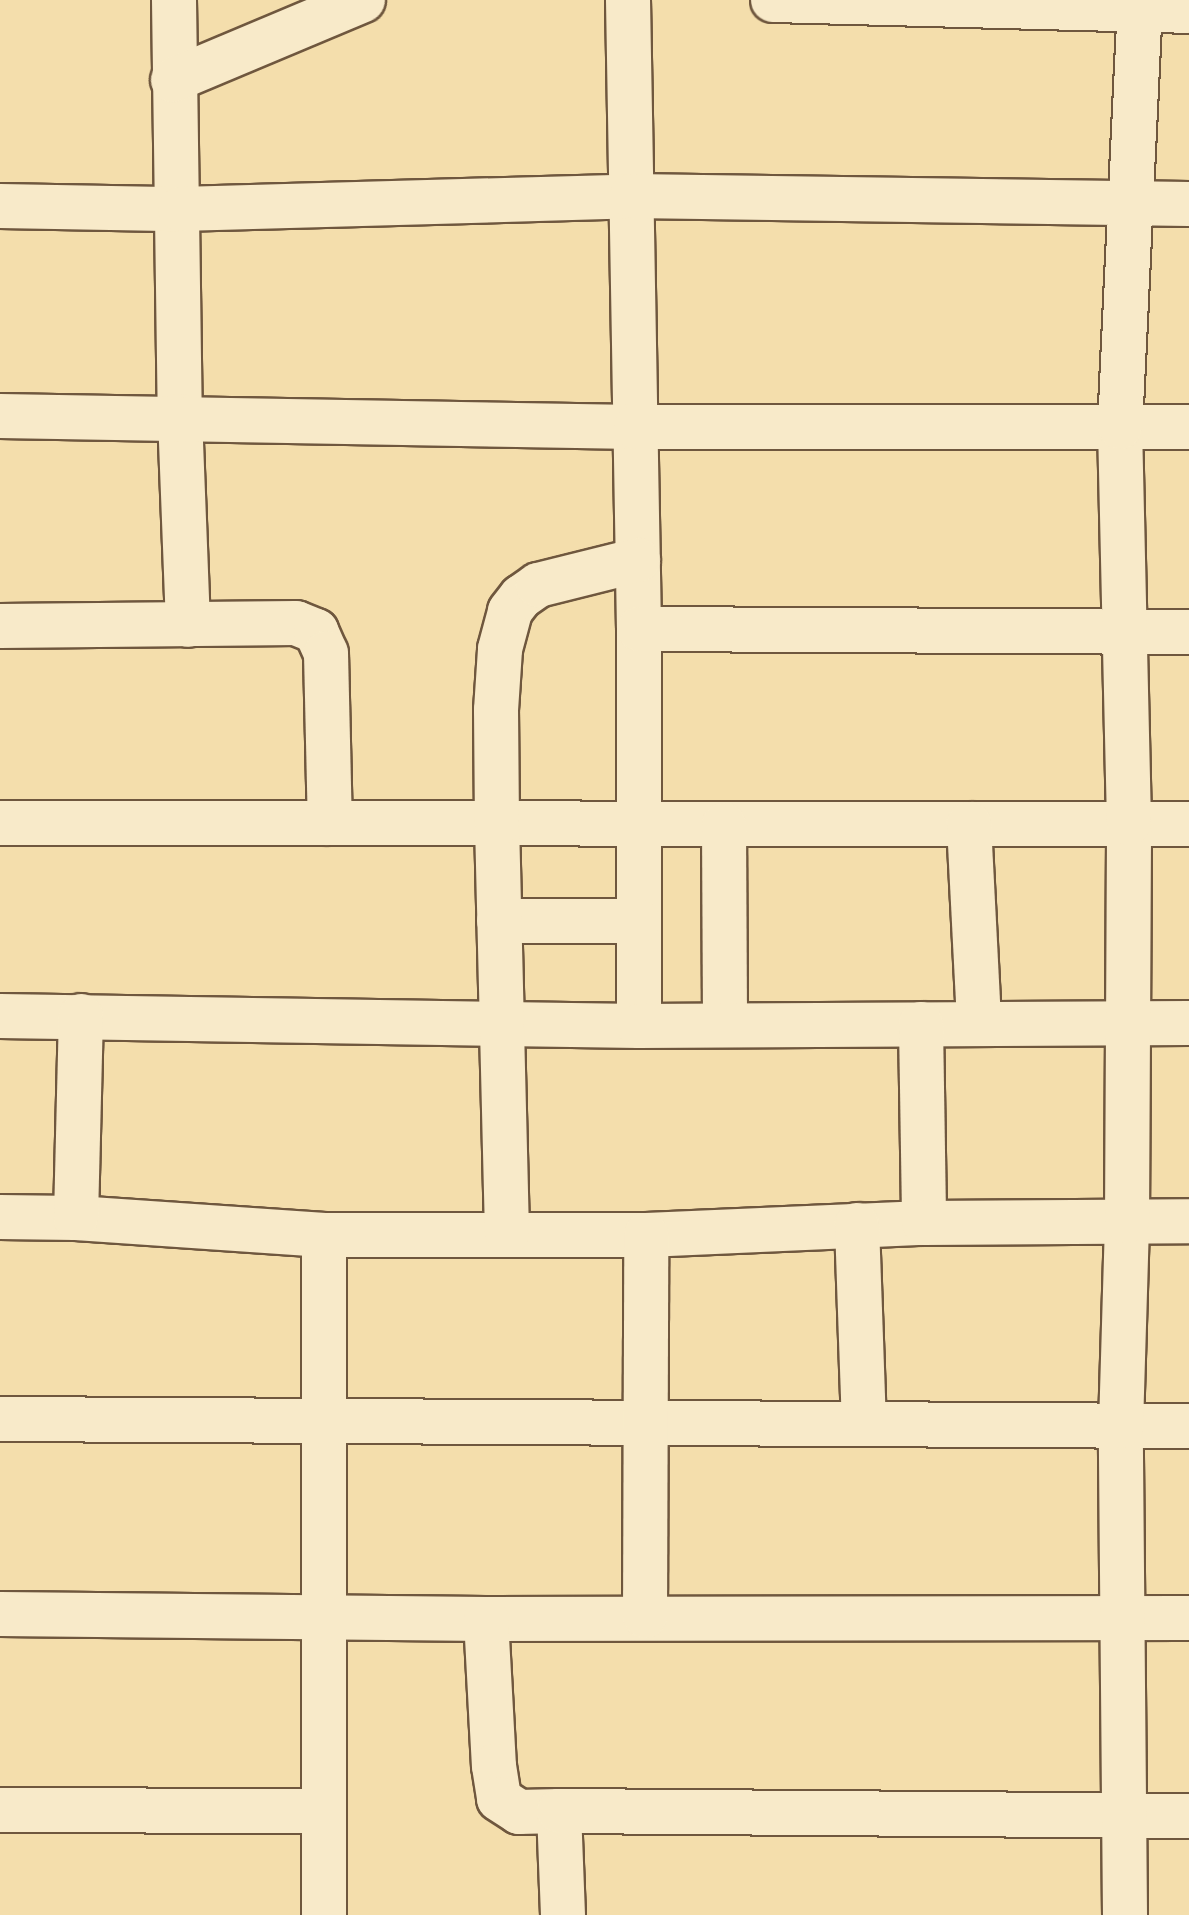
<!DOCTYPE html>
<html>
<head>
<meta charset="utf-8">
<style>
  body { margin:0 }
  #map { position:relative; width:1189px; height:1915px; overflow:hidden; background:#f4deac; font-family:"IM FELL Great Primer",serif }
  div>[style] { position:absolute }
  .roads { filter:drop-shadow(2px 0 #6f573e) drop-shadow(-2px 0 #6f573e) drop-shadow(0 2px #6f573e) drop-shadow(0 -2px #6f573e) }
  .minor>* { height:44px; margin:-22px; padding:0 22px; transform-origin:22px; border-radius:22px; background:#f8eac9 }
  span { translate:-50% -50%; white-space:nowrap; text-align:center; line-height:1.15; -webkit-text-stroke:7px #f8eac9; paint-order:stroke }
</style>
</head>
<body>
<div id="map">
  <div class="roads">
    <div class="minor">
      <div style="left:174px;top:0;width:416px;rotate:89.2deg"></div>
      <div style="left:180px;top:416px;width:209px;rotate:87.8deg"></div>
      <div style="left:628px;top:0;width:629px;rotate:89deg"></div>
      <div style="left:639px;top:629px;width:397px;rotate:90deg"></div>
      <div style="left:773px;top:0;width:416px;rotate:1.5deg"></div>
      <div style="left:173px;top:80px;width:206px;rotate:-22.8deg"></div>
      <div style="left:0;top:206px;width:180px;rotate:1deg"></div>
      <div style="left:180px;top:209px;width:452px;rotate:-1.6deg"></div>
      <div style="left:632px;top:196px;width:557px;rotate:0.82deg"></div>
      <div style="left:0;top:416px;width:636px;rotate:0.99deg"></div>
      <div style="left:636px;top:427px;width:553px"></div>
      <div style="left:0;top:626px;width:296px;rotate:-0.6deg"></div>
      <div style="left:296px;top:623px;width:22px;rotate:22deg"></div>
      <div style="left:316px;top:631px;width:24px;rotate:66deg"></div>
      <div style="left:326px;top:653px;width:170px;rotate:88.7deg"></div>
      <div style="left:639px;top:629px;width:550px;rotate:0.31deg"></div>
      <div style="left:0;top:823px;width:1189px;rotate:0.05deg"></div>
      <div style="left:969px;top:824px;width:200px;rotate:87.1deg"></div>
      <div style="left:724px;top:825px;width:200px;rotate:89.7deg"></div>
      <div style="left:499px;top:921px;width:139px"></div>
      <div style="left:0;top:1016px;width:639px;rotate:0.9deg"></div>
      <div style="left:639px;top:1026px;width:550px;rotate:-0.31deg"></div>
      <div style="left:921px;top:1024px;width:199px;rotate:89.1deg"></div>
      <div style="left:0;top:1217px;width:76px;rotate:0.8deg"></div>
      <div style="left:76px;top:1218px;width:249px;rotate:3.9deg"></div>
      <div style="left:324px;top:1235px;width:322px"></div>
      <div style="left:646px;top:1235px;width:278px;rotate:-2.5deg"></div>
      <div style="left:924px;top:1223px;width:265px;rotate:-0.4deg"></div>
      <div style="left:76px;top:1218px;width:202px;rotate:-88.6deg"></div>
      <div style="left:857px;top:1225px;width:198px;rotate:88deg"></div>
      <div style="left:507px;top:1233px;width:409px;rotate:-91.4deg"></div>
      <div style="left:497px;top:824px;width:114px;rotate:-90.5deg"></div>
      <div style="left:496px;top:710px;width:61px;rotate:-86.2deg"></div>
      <div style="left:500px;top:649px;width:39px;rotate:-75deg"></div>
      <div style="left:510px;top:611px;width:18px;rotate:-52deg"></div>
      <div style="left:521px;top:597px;width:21px;rotate:-35deg"></div>
      <div style="left:538px;top:585px;width:103px;rotate:-14deg"></div>
      <div style="left:0;top:1419px;width:1189px;rotate:0.34deg"></div>
      <div style="left:0;top:1614px;width:486px;rotate:0.6deg"></div>
      <div style="left:486px;top:1619px;width:703px;rotate:-0.08deg"></div>
      <div style="left:645px;top:1616px;width:381px;rotate:-89.8deg"></div>
      <div style="left:486px;top:1619px;width:147px;rotate:86.9deg"></div>
      <div style="left:494px;top:1766px;width:33px;rotate:81deg"></div>
      <div style="left:499px;top:1799px;width:24px;rotate:33deg"></div>
      <div style="left:519px;top:1812px;width:40px;rotate:-1.4deg"></div>
      <div style="left:0;top:1810px;width:322px;rotate:0.2deg"></div>
      <div style="left:324px;top:1915px;width:680px;rotate:-90deg"></div>
      <div style="left:563px;top:1915px;width:104px;rotate:-92.2deg"></div>
      <div style="left:559px;top:1811px;width:630px;rotate:0.45deg"></div>
      <div style="left:1125px;top:1915px;width:489px;rotate:-90.5deg"></div>
      <div style="left:1121px;top:1426px;width:205px;rotate:-88.3deg"></div>
      <div style="left:1127px;top:1221px;width:398px;rotate:-89.7deg"></div>
      <div style="left:1129px;top:823px;width:396px;rotate:-91.3deg"></div>
      <div style="left:1120px;top:427px;width:427px;rotate:-87.3deg"></div>
    </div>
  </div>
</div>
</body>
</html>
